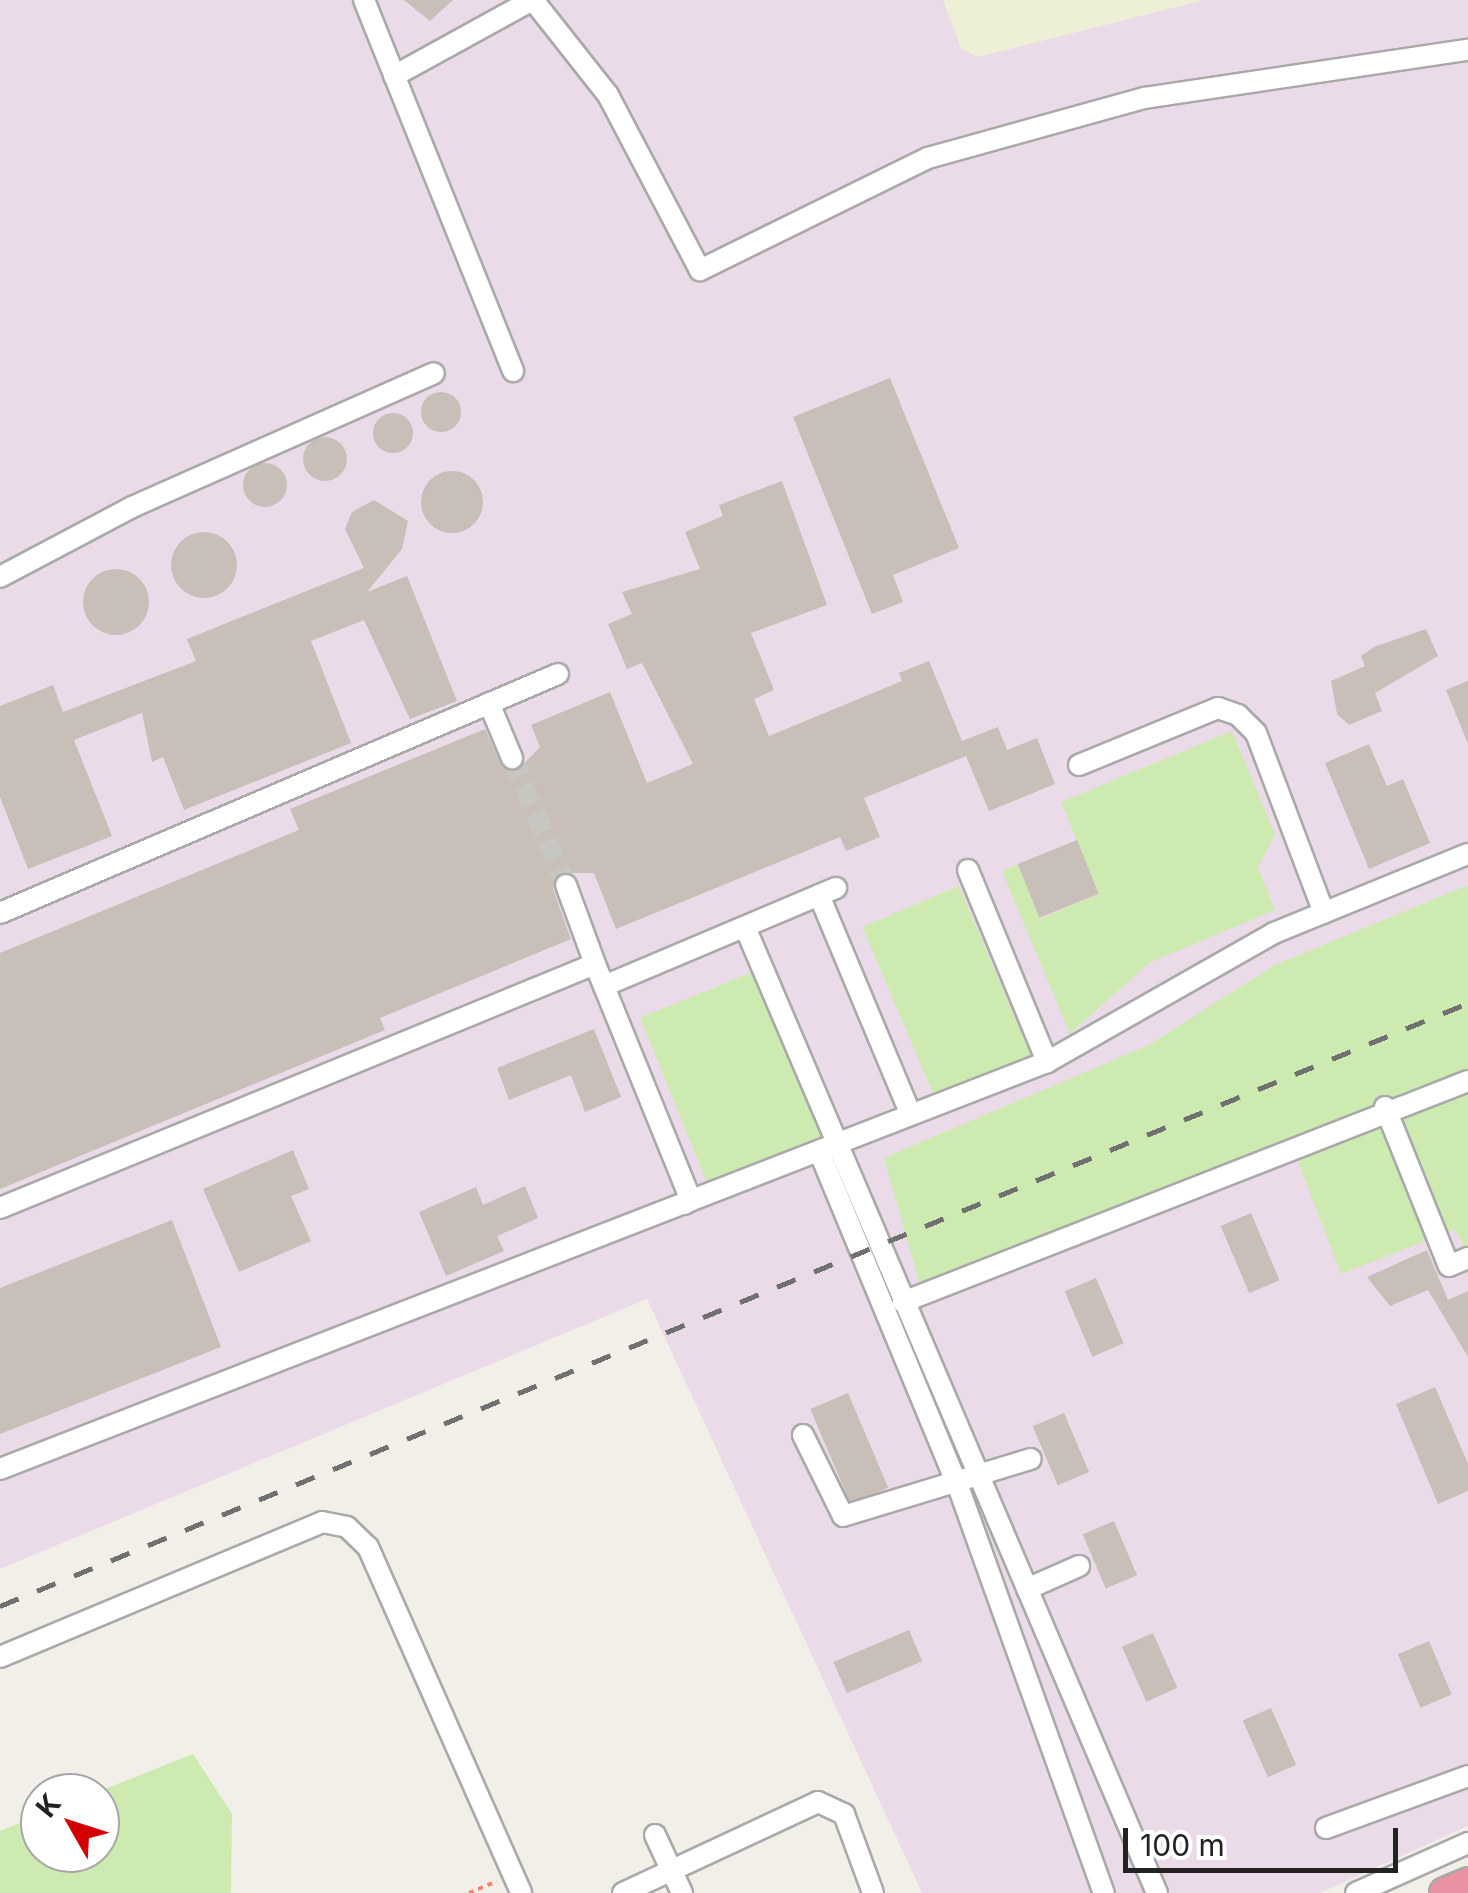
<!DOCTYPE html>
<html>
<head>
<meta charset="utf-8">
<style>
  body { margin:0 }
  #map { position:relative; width:1468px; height:1893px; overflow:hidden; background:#f2efe9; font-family:Inter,sans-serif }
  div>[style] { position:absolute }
  .industrial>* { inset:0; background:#ebdbe8 }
  .farmland>* { inset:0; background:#eef0d5 }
  .grass>* { inset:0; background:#cdebb0; transform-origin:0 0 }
  .building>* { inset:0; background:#c7bfb8; transform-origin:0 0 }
  .round { border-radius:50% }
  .minor-tunnel>* { height:20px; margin-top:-10px; transform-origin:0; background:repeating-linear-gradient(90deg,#c8c6c1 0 20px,transparent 0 30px) }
  .path>* { height:4px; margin-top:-2px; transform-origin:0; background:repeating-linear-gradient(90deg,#fa8072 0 5px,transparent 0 10px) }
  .roads { filter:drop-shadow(2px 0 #a9a9a9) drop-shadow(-2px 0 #a9a9a9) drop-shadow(0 2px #a9a9a9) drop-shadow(0 -2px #a9a9a9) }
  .minor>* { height:20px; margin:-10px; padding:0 10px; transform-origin:10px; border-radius:10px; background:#fff }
  .highway>* { height:30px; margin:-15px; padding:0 15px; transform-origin:15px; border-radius:15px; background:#e892a2 }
  .rail>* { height:5px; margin-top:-2.5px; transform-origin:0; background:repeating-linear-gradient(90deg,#707070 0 20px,transparent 0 40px) }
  span { translate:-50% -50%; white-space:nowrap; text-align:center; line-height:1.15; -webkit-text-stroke:8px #fff; paint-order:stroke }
  .north { position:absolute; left:20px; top:1773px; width:100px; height:100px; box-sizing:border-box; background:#fff; border:2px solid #a7a7a7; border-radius:50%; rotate:309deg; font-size:28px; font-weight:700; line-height:40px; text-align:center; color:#222 }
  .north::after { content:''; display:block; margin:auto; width:35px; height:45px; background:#d40000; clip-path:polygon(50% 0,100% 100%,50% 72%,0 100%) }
  .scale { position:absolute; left:1123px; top:1828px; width:275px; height:45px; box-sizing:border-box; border:5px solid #222; border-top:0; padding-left:12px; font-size:30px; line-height:35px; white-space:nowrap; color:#222; -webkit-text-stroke:8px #fff; paint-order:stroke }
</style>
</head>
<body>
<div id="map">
  <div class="industrial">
    <div style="clip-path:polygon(0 0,1468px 0,1468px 1826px,1320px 1893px,922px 1893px,647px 1299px,0 1569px)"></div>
  </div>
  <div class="farmland">
    <div style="clip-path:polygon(943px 0,1204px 0,978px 57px,961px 48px)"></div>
  </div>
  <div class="grass">
    <div style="clip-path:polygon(1232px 731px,1275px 834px,1258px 868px,1275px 910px,1149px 963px,1070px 1034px,1002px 871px,1018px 864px,1040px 919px,1099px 894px,1061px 802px)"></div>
    <div style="clip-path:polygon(1468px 885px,1468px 1070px,920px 1285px,884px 1158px,1149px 1045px,1273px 966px)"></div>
    <div style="left:959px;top:886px;width:185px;height:105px;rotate:67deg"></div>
    <div style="left:758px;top:970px;width:184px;height:127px;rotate:68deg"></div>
    <div style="clip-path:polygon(1468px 1091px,1468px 1253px,1455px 1229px,1341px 1274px,1297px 1159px)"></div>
    <div style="clip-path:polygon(193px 1754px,232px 1814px,231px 1893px,0 1893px,0 1831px,40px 1815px,40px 1853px,100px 1853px,95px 1793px)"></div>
  </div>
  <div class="building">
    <div style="clip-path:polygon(404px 0,453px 0,430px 21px)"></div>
    <div style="clip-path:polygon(890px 378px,959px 548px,893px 575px,903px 602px,872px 614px,793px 417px)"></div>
    <div class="round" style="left:421px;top:392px;width:40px;height:40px"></div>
    <div class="round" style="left:373px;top:413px;width:40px;height:40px"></div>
    <div class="round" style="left:303px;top:437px;width:44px;height:44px"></div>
    <div class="round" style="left:243px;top:463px;width:44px;height:44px"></div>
    <div class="round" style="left:421px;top:471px;width:62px;height:62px"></div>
    <div style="clip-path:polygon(782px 481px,827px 605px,751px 633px,774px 690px,754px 699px,769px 736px,902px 681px,899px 673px,929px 661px,962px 741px,998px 727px,1007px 750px,1037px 738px,1055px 784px,989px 811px,966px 756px,864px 798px,880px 837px,846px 851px,840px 837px,616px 929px,594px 873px,560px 873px,553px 889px,571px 939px,380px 1018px,385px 1030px,0 1189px,0 953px,299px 830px,290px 809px,485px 729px,503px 768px,518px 770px,540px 747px,531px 725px,610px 692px,647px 783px,693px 764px,642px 663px,627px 669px,608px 624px,632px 614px,622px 592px,700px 569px,685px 532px,723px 516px,719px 505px)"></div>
    <div style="clip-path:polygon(374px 500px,408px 521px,402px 549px,367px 592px,407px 576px,457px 701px,410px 719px,364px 620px,311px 641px,351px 743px,184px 810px,163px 757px,152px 762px,142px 713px,74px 740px,112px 836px,28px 869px,0 797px,0 706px,53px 685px,63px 712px,196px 661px,187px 639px,364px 568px,345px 529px,352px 512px)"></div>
    <div class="round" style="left:171px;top:532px;width:66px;height:66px"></div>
    <div class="round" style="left:83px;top:569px;width:66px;height:66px"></div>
    <div style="clip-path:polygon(1426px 629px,1438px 656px,1375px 693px,1382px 711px,1349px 725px,1337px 714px,1331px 681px,1365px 666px,1361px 656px,1374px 647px)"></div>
    <div style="clip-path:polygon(1468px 681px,1468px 744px,1446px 690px)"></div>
    <div style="clip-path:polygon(1369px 744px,1387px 786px,1403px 779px,1430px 843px,1369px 869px,1325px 763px)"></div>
    <div style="left:1077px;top:840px;width:58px;height:64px;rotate:68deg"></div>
    <div style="clip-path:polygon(594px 1029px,621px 1097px,585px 1112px,571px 1075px,509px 1100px,497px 1068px)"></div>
    <div style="clip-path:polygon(293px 1150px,309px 1189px,291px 1196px,311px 1241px,239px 1272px,203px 1189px)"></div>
    <div style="clip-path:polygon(525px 1186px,538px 1218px,497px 1236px,504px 1251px,446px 1276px,419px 1212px,476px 1187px,483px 1205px)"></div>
    <div style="left:1251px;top:1213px;width:73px;height:33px;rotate:67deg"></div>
    <div style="clip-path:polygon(172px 1220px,221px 1347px,0 1434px,0 1288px)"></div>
    <div style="clip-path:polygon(1427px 1250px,1448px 1300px,1468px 1291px,1468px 1357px,1428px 1290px,1390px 1306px,1367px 1277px)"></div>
    <div style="left:1096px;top:1278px;width:71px;height:34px;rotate:67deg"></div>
    <div style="clip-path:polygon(1435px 1387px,1468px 1464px,1468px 1491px,1438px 1504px,1396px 1404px)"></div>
    <div style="left:848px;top:1393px;width:103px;height:41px;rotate:67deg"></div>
    <div style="left:1064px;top:1413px;width:64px;height:34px;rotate:67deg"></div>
    <div style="left:1114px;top:1521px;width:59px;height:34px;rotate:67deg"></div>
    <div style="left:909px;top:1630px;width:34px;height:82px;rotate:67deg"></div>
    <div style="left:1153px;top:1633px;width:60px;height:34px;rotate:66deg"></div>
    <div style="left:1429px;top:1641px;width:58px;height:34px;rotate:67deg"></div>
    <div style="left:1271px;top:1708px;width:62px;height:31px;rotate:66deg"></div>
  </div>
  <div class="minor-tunnel">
    <div style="left:512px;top:758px;width:138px;rotate:67deg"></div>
  </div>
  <div class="path">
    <div style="left:469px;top:1893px;width:30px;rotate:-23deg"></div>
  </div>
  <div class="roads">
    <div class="minor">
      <div style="left:364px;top:0;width:400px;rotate:68.1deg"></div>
      <div style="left:533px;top:0;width:121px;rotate:51.7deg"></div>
      <div style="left:608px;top:95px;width:198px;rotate:62.3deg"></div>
      <div style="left:700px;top:270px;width:254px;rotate:-26.2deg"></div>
      <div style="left:928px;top:158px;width:225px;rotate:-15.5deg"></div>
      <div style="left:1145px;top:98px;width:327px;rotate:-8.5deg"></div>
      <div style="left:394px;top:76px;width:158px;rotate:-28.8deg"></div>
      <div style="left:0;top:577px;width:149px;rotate:-27.9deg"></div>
      <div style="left:132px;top:507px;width:330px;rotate:-23.9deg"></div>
      <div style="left:489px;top:703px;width:60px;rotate:67.3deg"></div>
      <div style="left:1079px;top:765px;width:150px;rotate:-22.3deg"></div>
      <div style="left:1218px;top:708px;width:21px;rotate:19deg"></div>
      <div style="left:1238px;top:715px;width:25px;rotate:45deg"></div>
      <div style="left:1256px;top:733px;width:192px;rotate:69.3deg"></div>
      <div style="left:968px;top:870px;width:208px;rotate:67.6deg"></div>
      <div style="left:566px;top:885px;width:84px;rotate:69.8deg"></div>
      <div style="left:819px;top:895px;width:238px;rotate:67.3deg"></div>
      <div style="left:0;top:913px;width:607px;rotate:-23.19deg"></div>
      <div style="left:745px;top:927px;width:1050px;rotate:66.9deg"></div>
      <div style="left:604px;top:986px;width:252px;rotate:-22.9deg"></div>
      <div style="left:1385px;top:1107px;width:171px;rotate:68.1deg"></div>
      <div style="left:1449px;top:1266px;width:21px;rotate:-23deg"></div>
      <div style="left:819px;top:1151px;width:363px;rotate:67.5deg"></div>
      <div style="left:958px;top:1486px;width:432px;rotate:70.3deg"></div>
      <div style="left:0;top:1208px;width:643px;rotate:-22.3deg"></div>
      <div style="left:595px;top:964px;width:255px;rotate:67.9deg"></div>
      <div style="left:691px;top:1200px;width:8px;rotate:150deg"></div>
      <div style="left:903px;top:1302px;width:607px;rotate:-21.36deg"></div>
      <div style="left:803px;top:1435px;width:90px;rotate:63.7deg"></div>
      <div style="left:843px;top:1516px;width:196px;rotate:-16.9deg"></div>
      <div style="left:0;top:1469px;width:1123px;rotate:-21.24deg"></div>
      <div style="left:1047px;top:1062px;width:261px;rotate:-29.6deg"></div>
      <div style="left:1274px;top:933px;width:209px;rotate:-22.2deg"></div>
      <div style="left:1027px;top:1589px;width:57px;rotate:-23.9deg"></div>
      <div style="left:0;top:1657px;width:349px;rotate:-22.7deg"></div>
      <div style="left:322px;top:1522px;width:25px;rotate:11deg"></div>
      <div style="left:347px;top:1527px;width:29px;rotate:44deg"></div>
      <div style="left:368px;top:1547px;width:378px;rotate:66.1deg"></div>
      <div style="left:1326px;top:1828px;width:151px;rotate:-20.1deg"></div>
      <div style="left:655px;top:1835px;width:64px;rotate:65deg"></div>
      <div style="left:623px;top:1893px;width:215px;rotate:-25deg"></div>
      <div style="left:818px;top:1802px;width:29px;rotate:25deg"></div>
      <div style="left:844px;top:1814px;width:84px;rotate:69.8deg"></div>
      <div style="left:1356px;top:1893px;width:123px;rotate:-24.1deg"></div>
    </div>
    <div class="highway">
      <div style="left:1445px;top:1893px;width:25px;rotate:-23deg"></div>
    </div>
  </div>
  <div class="rail">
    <div style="left:0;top:1606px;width:1587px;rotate:-22.33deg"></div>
  </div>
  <div class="north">K</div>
  <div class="scale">100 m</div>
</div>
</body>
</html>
